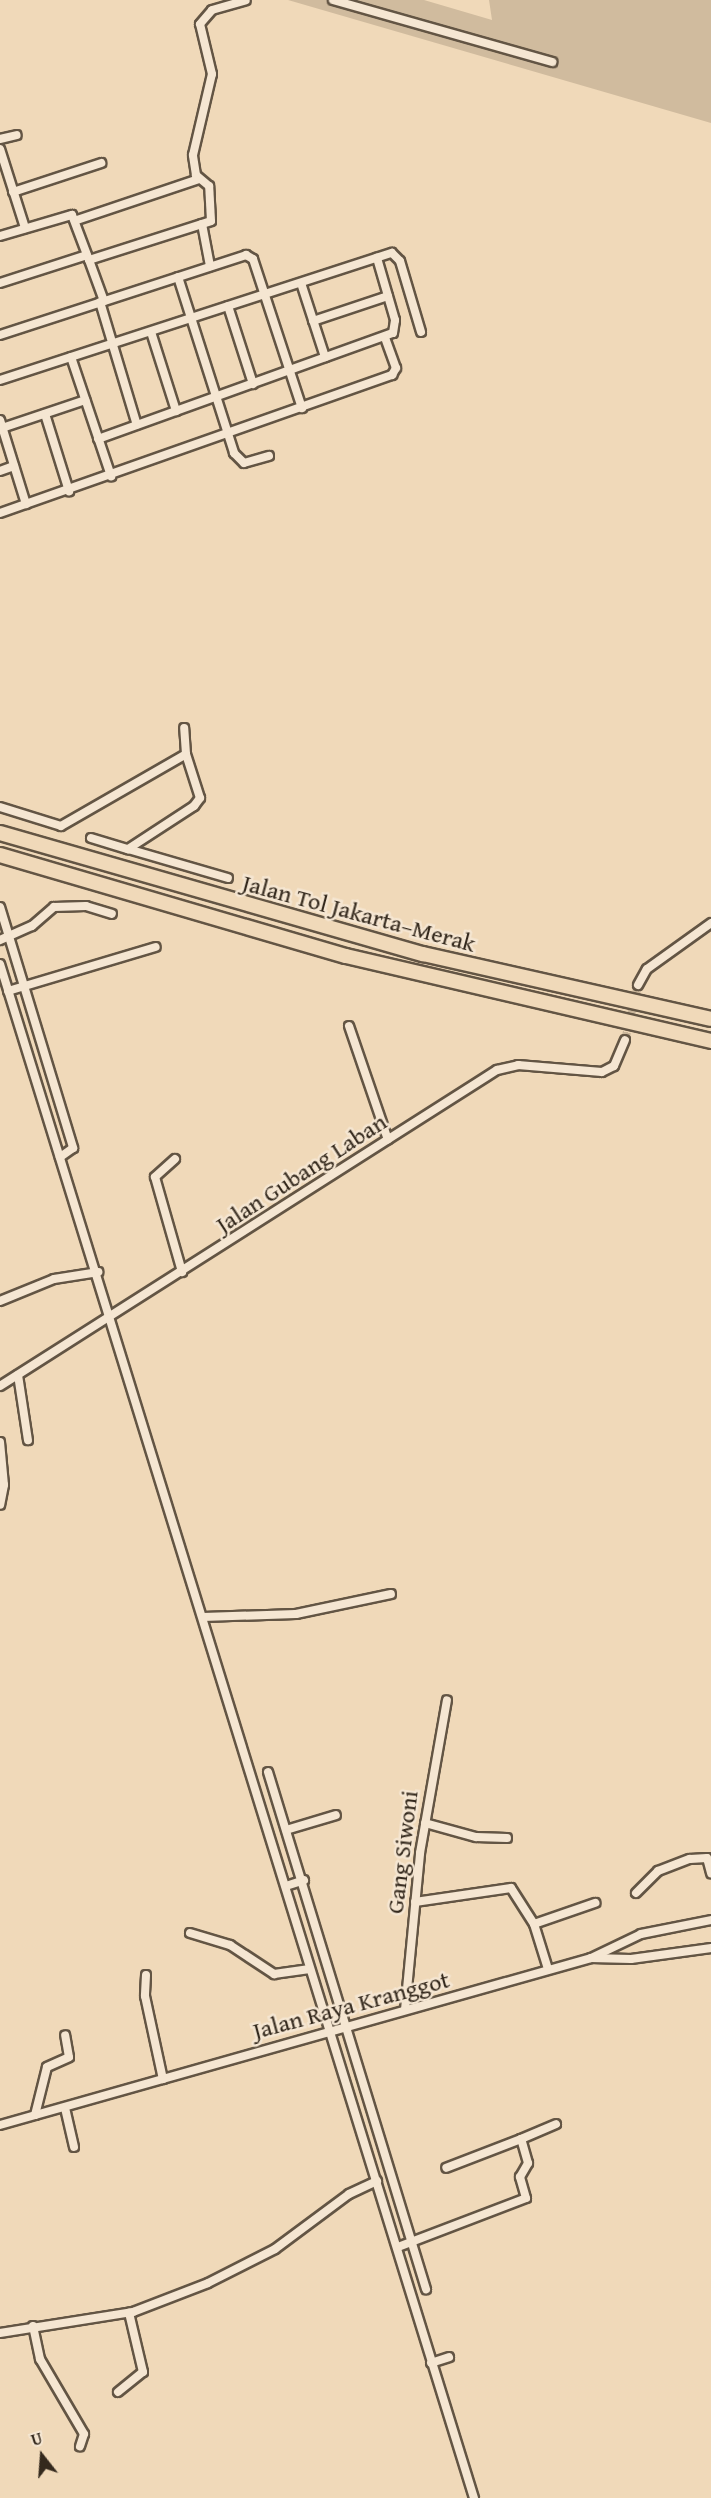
<!DOCTYPE html>
<html>
<head>
<meta charset="utf-8">
<style>
  body { margin:0 }
  #map { position:relative; width:711px; height:2498px; overflow:hidden; background:#f0d9b9; font-family:"Gentium Book Plus",serif }
  div>[style] { position:absolute }
  .green>* { inset:0; background:#d0bb9e }
  .street-tunnel>* { height:8px; margin-top:-4px; transform-origin:0; background:repeating-linear-gradient(90deg,#cab69a 0 8px,transparent 0 12px) }
  .roads { filter:drop-shadow(2px 0 #635544) drop-shadow(-2px 0 #635544) drop-shadow(0 2px #635544) drop-shadow(0 -2px #635544) }
  .street>* { height:8px; margin:-4px; padding:0 4px; transform-origin:4px; border-radius:4px; background:#f5e6d2 }
  .highway>* { height:14px; margin:-7px; padding:0 7px; transform-origin:7px; border-radius:7px; background:#f0d9b9 }
  span { translate:-50% -50%; white-space:nowrap; text-align:center; line-height:1.15; -webkit-text-stroke:5px #f5e6d2; paint-order:stroke }
  .street-label { font-size:24px; color:#34291d }
  .north { position:absolute; left:12px; top:2426px; width:60px; height:60px; -webkit-text-stroke:4px #f5e6d2; paint-order:stroke; rotate:343deg; font-size:16px; font-weight:700; line-height:24px; text-align:center; color:#34291d }
  .north::after { content:''; display:block; margin:auto; width:21px; height:27px; background:#34291d; clip-path:polygon(50% 0,100% 100%,50% 72%,0 100%) }
</style>
</head>
<body>
<div id="map">
  <div class="green">
    <div style="clip-path:polygon(288px 0,424px 0,492px 20px,489px 0,711px 0,711px 123px)"></div>
  </div>
  <div class="street-tunnel">
    <div style="left:625px;top:1040px;width:57px;rotate:-76.7deg"></div>
  </div>
  <div class="roads">
    <div class="street">
      <div style="left:333px;top:0;width:228px;rotate:15.8deg"></div>
      <div style="left:0;top:139px;width:17px;rotate:-13deg"></div>
      <div style="left:0;top:149px;width:83px;rotate:72.4deg"></div>
      <div style="left:13px;top:192px;width:93px;rotate:-18.2deg"></div>
      <div style="left:77px;top:220px;width:129px;rotate:-18.6deg"></div>
      <div style="left:202px;top:224px;width:43px;rotate:79.2deg"></div>
      <div style="left:0;top:236px;width:75px;rotate:-16.3deg"></div>
      <div style="left:72px;top:215px;width:48px;rotate:69.3deg"></div>
      <div style="left:178px;top:277px;width:185px;rotate:72.3deg"></div>
      <div style="left:234px;top:453px;width:14px;rotate:45deg"></div>
      <div style="left:244px;top:463px;width:26px;rotate:-16deg"></div>
      <div style="left:0;top:283px;width:91px;rotate:-17.8deg"></div>
      <div style="left:301px;top:283px;width:78px;rotate:72deg"></div>
      <div style="left:104px;top:301px;width:44px;rotate:-110.1deg"></div>
      <div style="left:89px;top:260px;width:128px;rotate:-17.7deg"></div>
      <div style="left:211px;top:221px;width:35px;rotate:-93deg"></div>
      <div style="left:209px;top:186px;width:17px;rotate:-140deg"></div>
      <div style="left:196px;top:175px;width:20px;rotate:-99deg"></div>
      <div style="left:193px;top:155px;width:83px;rotate:-76.8deg"></div>
      <div style="left:212px;top:74px;width:51px;rotate:-103.5deg"></div>
      <div style="left:200px;top:24px;width:18px;rotate:-49deg"></div>
      <div style="left:212px;top:10px;width:35px;rotate:-16deg"></div>
      <div style="left:100px;top:302px;width:128px;rotate:73.3deg"></div>
      <div style="left:228px;top:306px;width:82px;rotate:72.2deg"></div>
      <div style="left:313px;top:321px;width:79px;rotate:-18.4deg"></div>
      <div style="left:151px;top:332px;width:83px;rotate:72.4deg"></div>
      <div style="left:0;top:335px;width:259px;rotate:-18deg"></div>
      <div style="left:246px;top:255px;width:8px;rotate:30deg"></div>
      <div style="left:253px;top:259px;width:157px;rotate:71.8deg"></div>
      <div style="left:71px;top:357px;width:126px;rotate:71.4deg"></div>
      <div style="left:0;top:380px;width:412px;rotate:-18deg"></div>
      <div style="left:392px;top:253px;width:11px;rotate:45deg"></div>
      <div style="left:400px;top:261px;width:74px;rotate:73.5deg"></div>
      <div style="left:45px;top:414px;width:81px;rotate:72.7deg"></div>
      <div style="left:0;top:420px;width:88px;rotate:72.8deg"></div>
      <div style="left:2px;top:428px;width:88px;rotate:-18.6deg"></div>
      <div style="left:98px;top:439px;width:313px;rotate:-19.8deg"></div>
      <div style="left:393px;top:333px;width:13px;rotate:-81deg"></div>
      <div style="left:395px;top:320px;width:65px;rotate:-106.2deg"></div>
      <div style="left:0;top:471px;width:15px;rotate:-20deg"></div>
      <div style="left:0;top:513px;width:416px;rotate:-19.4deg"></div>
      <div style="left:392px;top:375px;width:8px;rotate:-60deg"></div>
      <div style="left:396px;top:368px;width:33px;rotate:-110deg"></div>
      <div style="left:0;top:807px;width:64px;rotate:17.3deg"></div>
      <div style="left:61px;top:826px;width:144px;rotate:-29.9deg"></div>
      <div style="left:186px;top:754px;width:26px;rotate:-94deg"></div>
      <div style="left:91px;top:838px;width:39px;rotate:17deg"></div>
      <div style="left:128px;top:849px;width:79px;rotate:-33.1deg"></div>
      <div style="left:194px;top:806px;width:10px;rotate:-53deg"></div>
      <div style="left:200px;top:798px;width:46px;rotate:-107.7deg"></div>
      <div style="left:128px;top:849px;width:104px;rotate:16.2deg"></div>
      <div style="left:0;top:907px;width:252px;rotate:73.1deg"></div>
      <div style="left:73px;top:1148px;width:16px;rotate:145deg"></div>
      <div style="left:0;top:940px;width:35px;rotate:-24deg"></div>
      <div style="left:32px;top:926px;width:29px;rotate:-41deg"></div>
      <div style="left:54px;top:907px;width:32px;rotate:-2deg"></div>
      <div style="left:86px;top:906px;width:27px;rotate:17deg"></div>
      <div style="left:0;top:964px;width:1606px;rotate:72.83deg"></div>
      <div style="left:638px;top:985px;width:18px;rotate:-61deg"></div>
      <div style="left:647px;top:969px;width:79px;rotate:-35.7deg"></div>
      <div style="left:8px;top:991px;width:154px;rotate:-16.6deg"></div>
      <div style="left:349px;top:1026px;width:120px;rotate:71.1deg"></div>
      <div style="left:175px;top:1159px;width:27px;rotate:138deg"></div>
      <div style="left:155px;top:1177px;width:99px;rotate:74.1deg"></div>
      <div style="left:0;top:1301px;width:58px;rotate:-22.2deg"></div>
      <div style="left:54px;top:1279px;width:45px;rotate:-9deg"></div>
      <div style="left:18px;top:1375px;width:66px;rotate:81.3deg"></div>
      <div style="left:0;top:1386px;width:589px;rotate:-32.45deg"></div>
      <div style="left:497px;top:1070px;width:22px;rotate:-13deg"></div>
      <div style="left:518px;top:1065px;width:84px;rotate:4.8deg"></div>
      <div style="left:602px;top:1072px;width:13px;rotate:-27deg"></div>
      <div style="left:614px;top:1066px;width:28px;rotate:-67deg"></div>
      <div style="left:0;top:1442px;width:43px;rotate:84.7deg"></div>
      <div style="left:4px;top:1485px;width:20px;rotate:101deg"></div>
      <div style="left:203px;top:1617px;width:93px;rotate:-1.8deg"></div>
      <div style="left:296px;top:1614px;width:97px;rotate:-11.9deg"></div>
      <div style="left:268px;top:1772px;width:541px;rotate:73.01deg"></div>
      <div style="left:425px;top:1823px;width:53px;rotate:15.4deg"></div>
      <div style="left:476px;top:1837px;width:31px;rotate:2deg"></div>
      <div style="left:286px;top:1830px;width:52px;rotate:-16.7deg"></div>
      <div style="left:286px;top:1886px;width:19px;rotate:-18deg"></div>
      <div style="left:636px;top:1893px;width:31px;rotate:-45deg"></div>
      <div style="left:658px;top:1871px;width:34px;rotate:-21deg"></div>
      <div style="left:690px;top:1859px;width:17px;rotate:-3deg"></div>
      <div style="left:707px;top:1858px;width:16px;rotate:75deg"></div>
      <div style="left:415px;top:1902px;width:97px;rotate:-8.3deg"></div>
      <div style="left:511px;top:1888px;width:43px;rotate:57.4deg"></div>
      <div style="left:534px;top:1924px;width:47px;rotate:72.7deg"></div>
      <div style="left:534px;top:1924px;width:65px;rotate:-19deg"></div>
      <div style="left:190px;top:1933px;width:42px;rotate:16.7deg"></div>
      <div style="left:230px;top:1945px;width:53px;rotate:33.4deg"></div>
      <div style="left:274px;top:1974px;width:36px;rotate:-8deg"></div>
      <div style="left:591px;top:1958px;width:40px;rotate:1.4deg"></div>
      <div style="left:631px;top:1959px;width:81px;rotate:-7.8deg"></div>
      <div style="left:146px;top:1975px;width:21px;rotate:93deg"></div>
      <div style="left:145px;top:1996px;width:85px;rotate:77.8deg"></div>
      <div style="left:405px;top:2010px;width:158px;rotate:-84.5deg"></div>
      <div style="left:420px;top:1853px;width:155px;rotate:-80deg"></div>
      <div style="left:65px;top:2108px;width:40px;rotate:77deg"></div>
      <div style="left:35px;top:2115px;width:49px;rotate:-76deg"></div>
      <div style="left:47px;top:2067px;width:24px;rotate:-24deg"></div>
      <div style="left:69px;top:2057px;width:22px;rotate:-100deg"></div>
      <div style="left:0;top:2125px;width:614px;rotate:-15.78deg"></div>
      <div style="left:591px;top:1958px;width:55px;rotate:-25.6deg"></div>
      <div style="left:641px;top:1934px;width:71px;rotate:-11.3deg"></div>
      <div style="left:521px;top:2139px;width:38px;rotate:-23deg"></div>
      <div style="left:398px;top:2247px;width:137px;rotate:-20.9deg"></div>
      <div style="left:526px;top:2198px;width:22px;rotate:-106deg"></div>
      <div style="left:520px;top:2177px;width:16px;rotate:-60deg"></div>
      <div style="left:528px;top:2163px;width:25px;rotate:-106deg"></div>
      <div style="left:521px;top:2139px;width:80px;rotate:158.9deg"></div>
      <div style="left:33px;top:2326px;width:34px;rotate:78deg"></div>
      <div style="left:40px;top:2359px;width:87px;rotate:59.6deg"></div>
      <div style="left:84px;top:2434px;width:13px;rotate:108deg"></div>
      <div style="left:0;top:2333px;width:135px;rotate:-9deg"></div>
      <div style="left:133px;top:2312px;width:80px;rotate:-21.1deg"></div>
      <div style="left:208px;top:2283px;width:75px;rotate:-26.9deg"></div>
      <div style="left:275px;top:2249px;width:92px;rotate:-36.6deg"></div>
      <div style="left:349px;top:2194px;width:31px;rotate:-25deg"></div>
      <div style="left:431px;top:2363px;width:19px;rotate:-18deg"></div>
      <div style="left:118px;top:2392px;width:32px;rotate:-39deg"></div>
      <div style="left:143px;top:2372px;width:61px;rotate:-103.3deg"></div>
    </div>
    <div class="highway">
      <div style="left:0;top:833px;width:440px;rotate:16deg"></div>
      <div style="left:423px;top:954px;width:295px;rotate:12.7deg"></div>
      <div style="left:0;top:855px;width:360px;rotate:16.3deg"></div>
      <div style="left:346px;top:956px;width:375px;rotate:13.1deg"></div>
    </div>
  </div>
  <div class="street-label">
    <span style="left:359px;top:913px;rotate:15deg">Jalan Tol Jakarta–Merak</span>
    <span style="left:301px;top:1173px;rotate:-33deg">Jalan Gubang Laban</span>
    <span style="left:402px;top:1852px;rotate:-83deg">Gang Siwoni</span>
    <span style="left:351px;top:2005px;rotate:-15deg">Jalan Raya Kranggot</span>
  </div>
  <div class="north">U</div>
</div>
</body>
</html>
